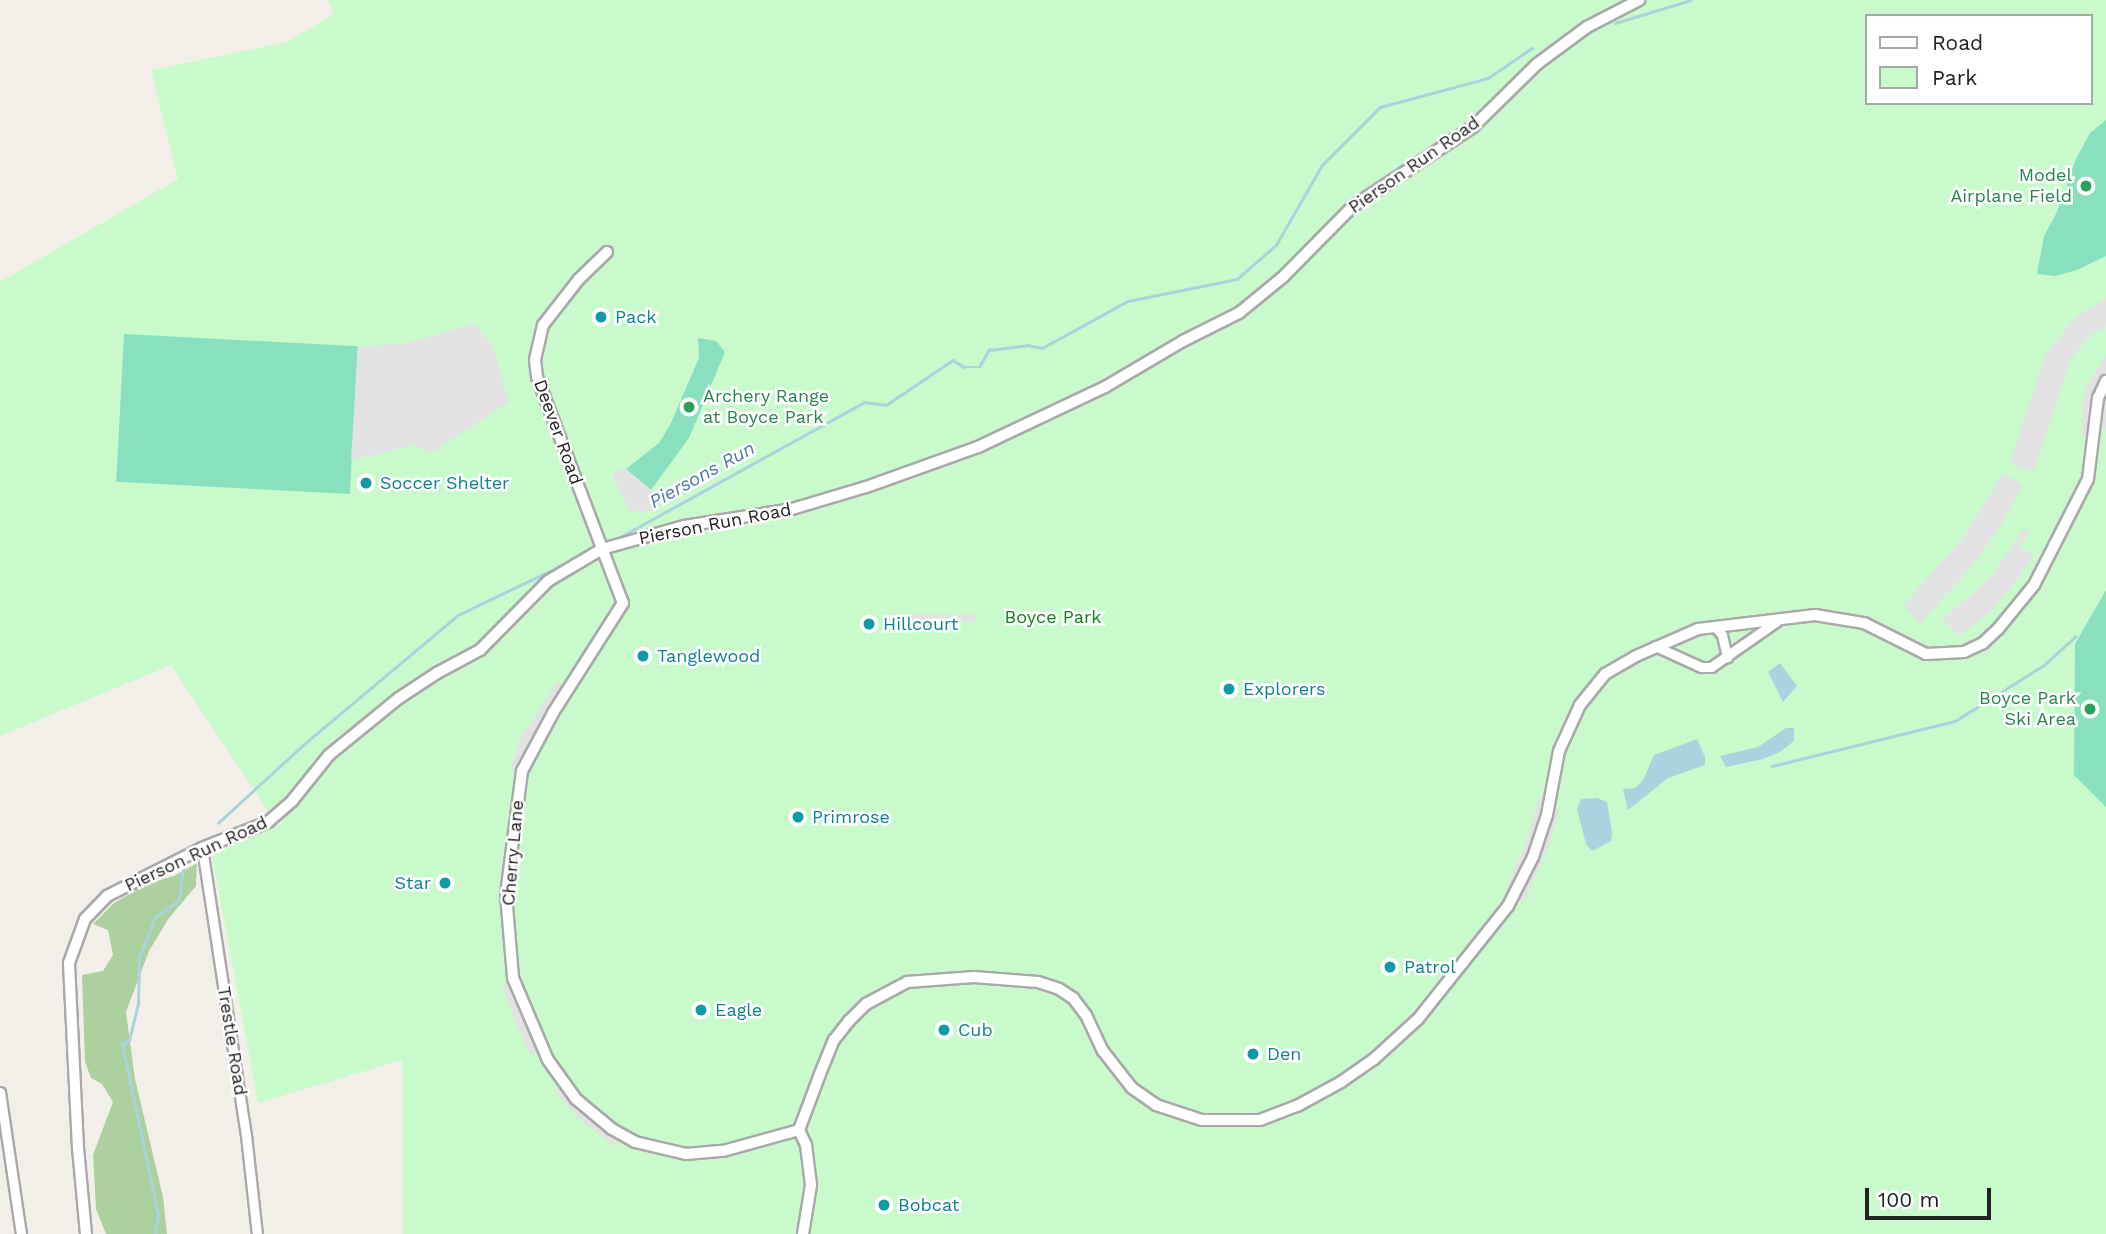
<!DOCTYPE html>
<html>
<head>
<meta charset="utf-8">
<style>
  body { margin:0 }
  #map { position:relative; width:2106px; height:1234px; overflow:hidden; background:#f2efe9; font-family:"Work Sans",sans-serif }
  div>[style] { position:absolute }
  .forest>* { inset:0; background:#add19e }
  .park>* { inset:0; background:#c8facc }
  .pitch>* { inset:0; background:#88e0be; transform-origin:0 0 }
  .parking>* { inset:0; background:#e2e2e2; transform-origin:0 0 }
  .water>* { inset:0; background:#aad3df }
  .stream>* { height:2.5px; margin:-1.25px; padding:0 1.25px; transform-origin:1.25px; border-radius:1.25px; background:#aad3df }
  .roads { filter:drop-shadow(2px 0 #a9a9a9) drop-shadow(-2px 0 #a9a9a9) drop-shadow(0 2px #a9a9a9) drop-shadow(0 -2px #a9a9a9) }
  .minor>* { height:9px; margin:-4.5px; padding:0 4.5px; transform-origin:4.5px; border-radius:4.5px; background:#fff }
  .tertiary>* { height:10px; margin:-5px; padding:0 5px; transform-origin:5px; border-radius:5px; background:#fff }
  .dots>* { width:19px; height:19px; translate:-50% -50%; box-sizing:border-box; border:4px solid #fff; border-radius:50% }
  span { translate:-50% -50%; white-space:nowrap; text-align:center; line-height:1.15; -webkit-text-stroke:5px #fff; paint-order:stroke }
  .street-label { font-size:18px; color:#222 }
  .leisure-label { font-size:18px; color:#27864d }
  .right { translate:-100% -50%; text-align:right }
  .left { translate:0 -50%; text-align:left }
  .culture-label { font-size:18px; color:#0d838f }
  .park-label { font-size:18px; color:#0c8416 }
  .water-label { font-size:19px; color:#4a7aab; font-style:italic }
  .legend { position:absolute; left:1865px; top:14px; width:228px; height:91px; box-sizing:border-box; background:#fff; border:2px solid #a7a7a7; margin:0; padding:9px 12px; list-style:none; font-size:21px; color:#222 }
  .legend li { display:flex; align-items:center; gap:14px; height:35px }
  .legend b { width:35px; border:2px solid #a7a7a7 }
  .scale { position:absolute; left:1865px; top:1188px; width:126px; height:32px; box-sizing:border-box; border:4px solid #222; border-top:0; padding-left:9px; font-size:21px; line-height:24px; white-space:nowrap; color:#222; -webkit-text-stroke:5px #fff; paint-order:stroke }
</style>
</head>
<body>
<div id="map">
  <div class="forest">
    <div style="clip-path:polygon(197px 863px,196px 886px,169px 918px,149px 951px,126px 1012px,135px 1079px,163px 1197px,167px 1234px,106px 1234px,96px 1209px,93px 1155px,113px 1102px,102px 1084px,91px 1078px,85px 1062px,82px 975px,103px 971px,113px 955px,108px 930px,93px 924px,114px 903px,149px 883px,174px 876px)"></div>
  </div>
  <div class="park">
    <div style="clip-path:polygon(evenodd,328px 0,2106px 0,2106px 1234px,403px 1234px,402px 1060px,258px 1103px,212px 855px,283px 823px,267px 809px,171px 665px,0 736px,0 282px,178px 179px,151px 70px,287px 42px,334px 14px,328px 0,1866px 16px,2090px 16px,2090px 103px,1866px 103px,1866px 16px)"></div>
  </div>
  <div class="pitch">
    <div style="clip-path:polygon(2106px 120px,2106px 256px,2077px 270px,2055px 276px,2037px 274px,2044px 236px,2057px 212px,2076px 159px,2090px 133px)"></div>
    <div style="left:124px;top:334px;width:234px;height:148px;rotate:3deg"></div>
    <div style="clip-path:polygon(698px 338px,716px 341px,725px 352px,689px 438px,651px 490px,626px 469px,659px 443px,670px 425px,699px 358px)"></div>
    <div style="clip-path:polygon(2106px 590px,2106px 807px,2074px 775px,2075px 644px)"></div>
  </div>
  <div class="parking">
    <div style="clip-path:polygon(2106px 298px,2106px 326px,2090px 336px,2070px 360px,2034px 471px,2023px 470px,2010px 461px,2046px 354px,2075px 318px)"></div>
    <div style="clip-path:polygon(474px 324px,493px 346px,509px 402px,431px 453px,414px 445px,351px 460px,358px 347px,407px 343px)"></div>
    <div style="clip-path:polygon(2106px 355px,2106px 427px,2090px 429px,2091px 437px,2082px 435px,2083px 401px,2088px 384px)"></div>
    <div style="clip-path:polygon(626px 469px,651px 490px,658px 511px,630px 511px,614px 479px,614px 471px)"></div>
    <div style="clip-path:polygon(2003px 473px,2023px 485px,2001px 525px,1969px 570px,1920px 623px,1903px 606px,1964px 537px)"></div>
    <div style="clip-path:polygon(2023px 529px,2030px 532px,2020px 547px,2034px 556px,1995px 608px,1960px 636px,1942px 620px,1991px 577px)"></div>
    <div style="left:975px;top:614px;width:7px;height:85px;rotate:90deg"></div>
    <div style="clip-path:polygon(557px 682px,563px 687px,527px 750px,518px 773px,510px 770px,522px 736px)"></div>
    <div style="clip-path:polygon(1539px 797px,1544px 798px,1541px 820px,1533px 846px,1511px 893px,1506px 889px,1527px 842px)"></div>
    <div style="clip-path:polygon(1553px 807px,1559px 809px,1551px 841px,1523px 903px,1518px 900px,1541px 849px)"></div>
    <div style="clip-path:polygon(508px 982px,522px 1017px,538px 1052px,530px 1054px,516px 1023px,502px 986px)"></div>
    <div style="clip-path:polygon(559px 1086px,592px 1122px,619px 1141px,616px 1147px,579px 1119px,555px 1091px)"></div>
  </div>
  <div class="water">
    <div style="clip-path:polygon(1780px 663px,1797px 686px,1783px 702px,1768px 672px)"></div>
    <div style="clip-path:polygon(1786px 728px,1794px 728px,1794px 741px,1780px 752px,1763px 759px,1726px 767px,1720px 756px,1758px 747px)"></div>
    <div style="clip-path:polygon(1697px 739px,1705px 757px,1705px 765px,1668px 778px,1628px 810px,1623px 789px,1635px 788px,1643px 780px,1654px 755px)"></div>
    <div style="clip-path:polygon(1597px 798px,1607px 802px,1612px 832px,1611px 841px,1592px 851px,1586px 844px,1577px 809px,1581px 799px)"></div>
  </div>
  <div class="stream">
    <div style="left:1615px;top:23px;width:79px;rotate:-16.8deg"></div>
    <div style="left:622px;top:536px;width:277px;rotate:-28.9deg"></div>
    <div style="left:865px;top:402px;width:21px;rotate:8deg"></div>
    <div style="left:886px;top:405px;width:81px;rotate:-33.9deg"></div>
    <div style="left:953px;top:360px;width:13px;rotate:32deg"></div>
    <div style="left:964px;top:367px;width:15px"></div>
    <div style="left:979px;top:367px;width:20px;rotate:-60deg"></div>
    <div style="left:989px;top:350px;width:38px;rotate:-7deg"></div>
    <div style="left:1027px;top:345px;width:15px;rotate:11deg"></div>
    <div style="left:1042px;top:348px;width:98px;rotate:-28.7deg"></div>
    <div style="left:1128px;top:301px;width:111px;rotate:-11.4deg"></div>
    <div style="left:1237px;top:279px;width:52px;rotate:-41.1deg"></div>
    <div style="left:1276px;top:245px;width:92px;rotate:-60.1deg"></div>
    <div style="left:1322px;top:165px;width:82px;rotate:-45deg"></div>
    <div style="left:1380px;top:107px;width:112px;rotate:-15deg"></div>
    <div style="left:1488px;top:78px;width:53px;rotate:-34.3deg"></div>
    <div style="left:1772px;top:766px;width:188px;rotate:-13.8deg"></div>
    <div style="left:1955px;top:721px;width:105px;rotate:-32.2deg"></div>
    <div style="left:2044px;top:665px;width:42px;rotate:-42.1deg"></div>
    <div style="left:218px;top:823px;width:115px;rotate:-42.5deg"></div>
    <div style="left:303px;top:745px;width:202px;rotate:-40deg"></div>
    <div style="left:458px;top:615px;width:134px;rotate:-25.6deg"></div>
    <div style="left:155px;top:1234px;width:20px;rotate:-81deg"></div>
    <div style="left:158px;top:1214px;width:173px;rotate:-102deg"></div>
    <div style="left:122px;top:1045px;width:9px;rotate:-36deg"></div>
    <div style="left:129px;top:1040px;width:36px;rotate:-76deg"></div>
    <div style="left:138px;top:1005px;width:47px;rotate:-88.8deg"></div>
    <div style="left:139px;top:958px;width:44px;rotate:-68.7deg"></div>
    <div style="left:155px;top:917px;width:29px;rotate:-35deg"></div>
    <div style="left:179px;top:900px;width:34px;rotate:-83deg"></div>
  </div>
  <div class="roads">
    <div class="minor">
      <div style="left:1716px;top:628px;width:9px;rotate:49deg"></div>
      <div style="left:1722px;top:635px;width:23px;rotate:77deg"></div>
      <div style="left:1655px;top:646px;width:51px;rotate:24.5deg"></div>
      <div style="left:1701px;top:667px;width:10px"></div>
      <div style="left:1711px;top:667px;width:80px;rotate:-34.9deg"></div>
      <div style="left:202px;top:848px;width:290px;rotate:81.3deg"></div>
      <div style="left:246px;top:1135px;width:100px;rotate:83.7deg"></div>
      <div style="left:0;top:1092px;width:144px;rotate:81.6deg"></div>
    </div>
    <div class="tertiary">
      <div style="left:607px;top:252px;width:39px;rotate:136deg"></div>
      <div style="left:579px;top:279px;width:58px;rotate:128deg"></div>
      <div style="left:543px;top:325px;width:36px;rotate:103deg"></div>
      <div style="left:535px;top:360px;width:17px;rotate:83deg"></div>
      <div style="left:537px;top:377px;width:242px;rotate:69.2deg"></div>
      <div style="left:623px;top:603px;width:130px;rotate:122.5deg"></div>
      <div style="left:553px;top:713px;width:66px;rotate:118.1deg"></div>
      <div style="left:522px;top:771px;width:124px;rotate:97.4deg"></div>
      <div style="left:506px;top:894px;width:84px;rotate:85.2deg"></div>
      <div style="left:513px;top:978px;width:89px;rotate:66.9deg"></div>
      <div style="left:548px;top:1060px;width:48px;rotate:54.3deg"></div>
      <div style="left:576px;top:1099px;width:47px;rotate:39.8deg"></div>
      <div style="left:612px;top:1129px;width:26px;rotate:29deg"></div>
      <div style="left:635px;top:1142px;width:52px;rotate:13.2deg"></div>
      <div style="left:686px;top:1154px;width:37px;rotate:-5deg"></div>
      <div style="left:723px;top:1151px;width:79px;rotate:-15.4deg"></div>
      <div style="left:86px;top:1234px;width:86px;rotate:-95.3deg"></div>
      <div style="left:78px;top:1148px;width:185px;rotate:-92.8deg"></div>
      <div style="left:69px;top:963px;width:47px;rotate:-70deg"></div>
      <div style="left:85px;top:919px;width:32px;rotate:-46deg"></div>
      <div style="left:107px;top:896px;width:106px;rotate:-26.8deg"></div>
      <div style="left:202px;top:848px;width:71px;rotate:-21.5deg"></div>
      <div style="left:268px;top:822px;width:32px;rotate:-41deg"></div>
      <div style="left:292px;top:801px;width:59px;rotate:-51.2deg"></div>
      <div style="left:329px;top:755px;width:90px;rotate:-39.2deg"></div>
      <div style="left:399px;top:698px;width:45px;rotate:-33.3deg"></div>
      <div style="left:437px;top:673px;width:49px;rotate:-28.1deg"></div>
      <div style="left:480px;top:650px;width:97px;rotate:-45.4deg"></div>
      <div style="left:548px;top:581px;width:63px;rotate:-30.7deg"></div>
      <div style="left:602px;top:549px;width:85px;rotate:-15.7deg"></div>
      <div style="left:684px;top:526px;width:109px;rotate:-8.9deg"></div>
      <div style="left:792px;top:509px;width:77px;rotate:-16.6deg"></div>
      <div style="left:866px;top:487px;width:119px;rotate:-19.7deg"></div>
      <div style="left:978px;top:447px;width:140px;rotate:-25.3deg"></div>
      <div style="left:1105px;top:387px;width:91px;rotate:-30.5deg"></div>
      <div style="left:1183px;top:341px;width:63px;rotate:-26.6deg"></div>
      <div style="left:1239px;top:313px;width:57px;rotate:-39.3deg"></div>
      <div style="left:1283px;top:277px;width:98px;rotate:-45.4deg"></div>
      <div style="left:1352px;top:207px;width:145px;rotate:-33.5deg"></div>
      <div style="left:1473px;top:127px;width:90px;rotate:-44.5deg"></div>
      <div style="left:1537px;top:64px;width:62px;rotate:-36.5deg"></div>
      <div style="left:1587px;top:27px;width:59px;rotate:-27.4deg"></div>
      <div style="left:803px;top:1234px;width:50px;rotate:-80.7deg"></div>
      <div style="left:811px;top:1185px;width:40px;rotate:-97.1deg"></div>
      <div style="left:806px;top:1145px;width:17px;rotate:-115deg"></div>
      <div style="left:799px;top:1130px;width:60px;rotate:-69.4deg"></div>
      <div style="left:820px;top:1074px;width:37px;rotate:-68deg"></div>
      <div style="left:834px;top:1040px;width:24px;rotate:-52deg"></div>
      <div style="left:849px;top:1021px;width:24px;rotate:-45deg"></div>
      <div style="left:866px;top:1004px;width:47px;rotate:-28.2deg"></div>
      <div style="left:907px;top:982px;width:67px;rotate:-4.3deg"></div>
      <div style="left:974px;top:977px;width:64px;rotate:4.5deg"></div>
      <div style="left:1038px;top:982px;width:22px;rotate:18deg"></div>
      <div style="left:1059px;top:989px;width:17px;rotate:33deg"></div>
      <div style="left:1073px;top:998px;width:21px;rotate:53deg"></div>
      <div style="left:1086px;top:1015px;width:40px;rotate:65deg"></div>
      <div style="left:1103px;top:1051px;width:47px;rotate:51.9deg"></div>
      <div style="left:1132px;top:1088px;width:29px;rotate:35deg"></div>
      <div style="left:1156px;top:1105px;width:48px;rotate:18.1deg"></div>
      <div style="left:1202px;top:1120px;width:58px"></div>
      <div style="left:1260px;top:1120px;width:40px;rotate:-21deg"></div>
      <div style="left:1297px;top:1106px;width:50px;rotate:-28.6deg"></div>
      <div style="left:1341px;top:1082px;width:40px;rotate:-34.9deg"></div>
      <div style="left:1374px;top:1059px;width:59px;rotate:-42.3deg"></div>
      <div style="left:1418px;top:1019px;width:144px;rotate:-51.5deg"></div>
      <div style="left:1508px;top:906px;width:55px;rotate:-63deg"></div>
      <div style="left:1533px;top:857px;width:44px;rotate:-71.6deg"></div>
      <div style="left:1547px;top:815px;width:65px;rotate:-79.4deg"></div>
      <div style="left:1559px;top:751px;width:51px;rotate:-65.5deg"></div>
      <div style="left:1580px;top:705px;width:40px;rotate:-51deg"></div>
      <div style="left:1605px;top:674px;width:36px;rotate:-30deg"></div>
      <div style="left:1636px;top:656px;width:68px;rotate:-23.5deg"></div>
      <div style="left:1698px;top:629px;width:118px;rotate:-6.8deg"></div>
      <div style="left:1815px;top:615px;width:50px;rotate:9.3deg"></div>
      <div style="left:1864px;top:623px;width:69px;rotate:26.6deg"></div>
      <div style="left:1926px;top:654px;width:38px;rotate:-3deg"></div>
      <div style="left:1964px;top:652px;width:21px;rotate:-25deg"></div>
      <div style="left:1983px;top:643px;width:21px;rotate:-43deg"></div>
      <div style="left:1998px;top:629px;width:57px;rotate:-50.7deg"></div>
      <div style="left:2034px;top:585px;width:119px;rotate:-63deg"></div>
      <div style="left:2088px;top:479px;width:82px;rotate:-83deg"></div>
      <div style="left:2098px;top:398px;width:19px;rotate:-65deg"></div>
    </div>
  </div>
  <div class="dots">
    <div style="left:2086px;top:186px;background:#2e9e5b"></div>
    <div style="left:601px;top:317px;background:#0f9aa8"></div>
    <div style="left:689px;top:407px;background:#2e9e5b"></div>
    <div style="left:366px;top:483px;background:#0f9aa8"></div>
    <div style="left:869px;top:624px;background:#0f9aa8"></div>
    <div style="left:643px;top:656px;background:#0f9aa8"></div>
    <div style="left:1229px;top:689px;background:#0f9aa8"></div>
    <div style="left:2090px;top:709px;background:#2e9e5b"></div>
    <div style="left:798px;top:817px;background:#0f9aa8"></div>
    <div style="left:445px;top:883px;background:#0f9aa8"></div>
    <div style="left:1390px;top:967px;background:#0f9aa8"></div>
    <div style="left:701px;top:1010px;background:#0f9aa8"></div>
    <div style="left:944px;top:1030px;background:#0f9aa8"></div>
    <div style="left:1253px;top:1054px;background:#0f9aa8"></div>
    <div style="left:884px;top:1205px;background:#0f9aa8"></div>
  </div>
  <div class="street-label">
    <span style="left:1414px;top:165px;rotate:-35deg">Pierson Run Road</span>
    <span style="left:558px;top:432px;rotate:70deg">Deever Road</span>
    <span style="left:715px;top:524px;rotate:-11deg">Pierson Run Road</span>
    <span style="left:513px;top:853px;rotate:-85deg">Cherry Lane</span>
    <span style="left:196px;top:854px;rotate:-25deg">Pierson Run Road</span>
    <span style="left:232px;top:1041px;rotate:81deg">Trestle Road</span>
  </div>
  <div class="leisure-label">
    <span class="right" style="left:2072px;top:186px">Model<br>Airplane Field</span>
    <span class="left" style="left:703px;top:407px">Archery Range<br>at Boyce Park</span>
    <span class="right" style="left:2076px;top:709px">Boyce Park<br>Ski Area</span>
  </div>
  <div class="culture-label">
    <span class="left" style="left:615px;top:317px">Pack</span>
    <span class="left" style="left:380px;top:483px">Soccer Shelter</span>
    <span class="left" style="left:883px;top:624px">Hillcourt</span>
    <span class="left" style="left:657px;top:656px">Tanglewood</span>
    <span class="left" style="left:1243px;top:689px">Explorers</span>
    <span class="left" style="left:812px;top:817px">Primrose</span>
    <span class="right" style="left:431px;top:883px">Star</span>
    <span class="left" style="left:1404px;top:967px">Patrol</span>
    <span class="left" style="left:715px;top:1010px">Eagle</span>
    <span class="left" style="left:958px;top:1030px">Cub</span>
    <span class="left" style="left:1267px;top:1054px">Den</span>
    <span class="left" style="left:898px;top:1205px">Bobcat</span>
  </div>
  <div class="park-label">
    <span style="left:1053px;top:617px">Boyce Park</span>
  </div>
  <div class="water-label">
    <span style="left:702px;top:475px;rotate:-29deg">Piersons Run</span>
  </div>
  <ul class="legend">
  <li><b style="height:9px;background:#fff"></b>Road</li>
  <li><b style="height:19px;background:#c8facc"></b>Park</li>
  </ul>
  <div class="scale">100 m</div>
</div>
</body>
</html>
